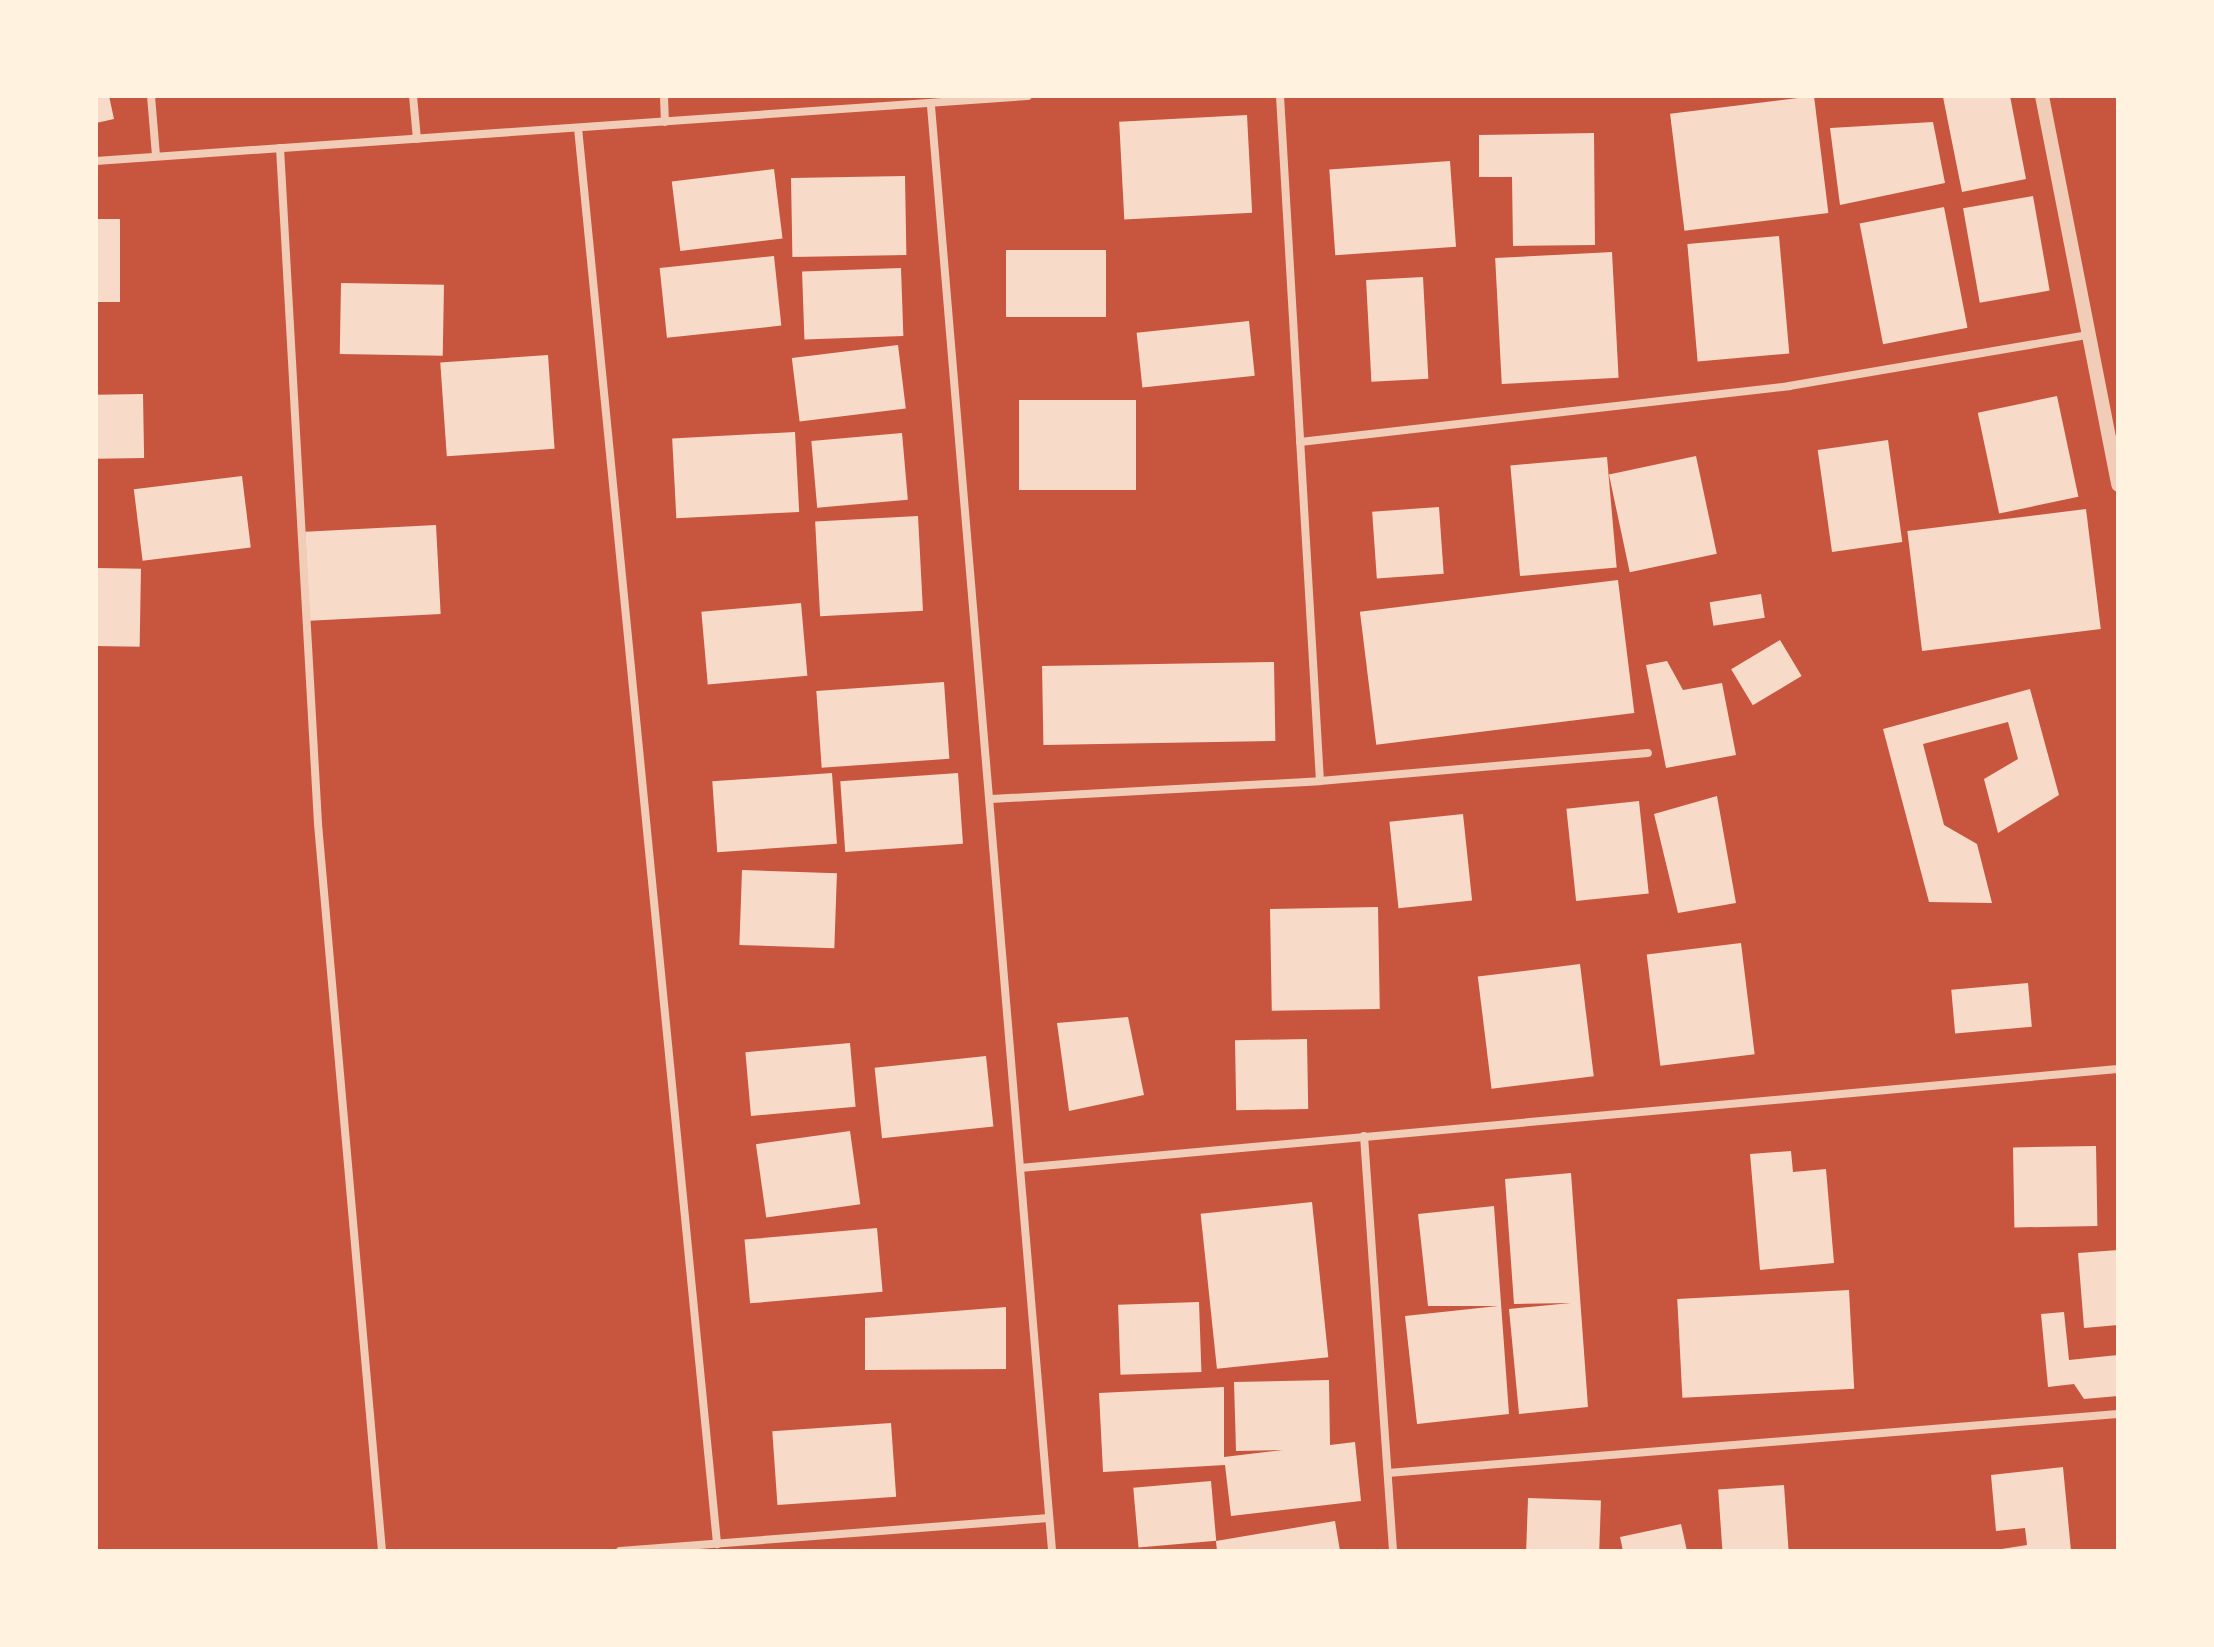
<!DOCTYPE html>
<html>
<head>
<meta charset="utf-8">
<style>
  body { margin:0 }
  #map { position:relative; width:2214px; height:1647px; overflow:hidden; background:#c8553d; font-family:Jost,sans-serif }
  div>[style] { position:absolute }
  .building>* { inset:0; background:#f7dbc8; transform-origin:0 0 }
  .minor>* { height:8px; margin:-4px; padding:0 4px; transform-origin:4px; border-radius:4px; background:#f1ccb7 }
  .tertiary>* { height:14px; margin:-7px; padding:0 7px; transform-origin:7px; border-radius:7px; background:#f1ccb7 }
  span { translate:-50% -50%; white-space:nowrap; text-align:center; line-height:1.15; -webkit-text-stroke:8px #fff3e0; paint-order:stroke }
  .frame { position:absolute; inset:0; border:98px solid #fff3e0; pointer-events:none }
</style>
</head>
<body>
<div id="map">
  <div class="building">
    <div style="clip-path:polygon(96px 96px,109px 96px,114px 119px,96px 123px)"></div>
    <div style="left:1814px;top:96px;width:118px;height:145px;rotate:83deg"></div>
    <div style="clip-path:polygon(1948px 96px,2010px 96px,2026px 179px,1962px 192px,1943px 97px)"></div>
    <div style="left:1247px;top:115px;width:98px;height:128px;rotate:87deg"></div>
    <div style="clip-path:polygon(1933px 122px,1945px 183px,1840px 205px,1830px 128px)"></div>
    <div style="clip-path:polygon(1594px 133px,1595px 245px,1513px 246px,1512px 177px,1479px 177px,1479px 135px)"></div>
    <div style="left:1450px;top:161px;width:86px;height:121px;rotate:86deg"></div>
    <div style="left:774px;top:169px;width:70px;height:103px;rotate:83deg"></div>
    <div style="left:905px;top:176px;width:79px;height:114px;rotate:89deg"></div>
    <div style="left:2033px;top:196px;width:96px;height:71px;rotate:80deg"></div>
    <div style="left:1944px;top:207px;width:123px;height:86px;rotate:79deg"></div>
    <div style="left:96px;top:219px;width:24px;height:83px"></div>
    <div style="left:1779px;top:236px;width:118px;height:92px;rotate:85deg"></div>
    <div style="left:1106px;top:250px;width:67px;height:100px;rotate:90deg"></div>
    <div style="left:1612px;top:252px;width:126px;height:117px;rotate:87deg"></div>
    <div style="left:774px;top:256px;width:70px;height:115px;rotate:84deg"></div>
    <div style="left:901px;top:268px;width:68px;height:99px;rotate:88deg"></div>
    <div style="left:1423px;top:277px;width:102px;height:57px;rotate:87deg"></div>
    <div style="left:341px;top:283px;width:103px;height:71px;rotate:1deg"></div>
    <div style="left:1249px;top:321px;width:55px;height:113px;rotate:84deg"></div>
    <div style="left:898px;top:345px;width:64px;height:107px;rotate:83deg"></div>
    <div style="left:548px;top:355px;width:94px;height:108px;rotate:86deg"></div>
    <div style="left:143px;top:394px;width:64px;height:47px;rotate:89deg"></div>
    <div style="left:2057px;top:396px;width:103px;height:81px;rotate:78deg"></div>
    <div style="left:1136px;top:400px;width:90px;height:117px;rotate:90deg"></div>
    <div style="left:795px;top:432px;width:80px;height:123px;rotate:87deg"></div>
    <div style="left:902px;top:433px;width:67px;height:91px;rotate:85deg"></div>
    <div style="left:1888px;top:440px;width:103px;height:71px;rotate:82deg"></div>
    <div style="left:1696px;top:456px;width:100px;height:89px;rotate:78deg"></div>
    <div style="left:1607px;top:457px;width:111px;height:97px;rotate:85deg"></div>
    <div style="left:242px;top:476px;width:72px;height:109px;rotate:83deg"></div>
    <div style="left:1439px;top:507px;width:67px;height:67px;rotate:86deg"></div>
    <div style="left:2086px;top:509px;width:121px;height:180px;rotate:83deg"></div>
    <div style="left:918px;top:516px;width:95px;height:103px;rotate:87deg"></div>
    <div style="left:436px;top:525px;width:89px;height:131px;rotate:87deg"></div>
    <div style="left:96px;top:568px;width:45px;height:78px;rotate:1deg"></div>
    <div style="left:1618px;top:580px;width:134px;height:260px;rotate:83deg"></div>
    <div style="left:1761px;top:594px;width:24px;height:52px;rotate:81deg"></div>
    <div style="left:801px;top:603px;width:73px;height:100px;rotate:85deg"></div>
    <div style="left:1780px;top:640px;width:42px;height:57px;rotate:59deg"></div>
    <div style="clip-path:polygon(1667px 661px,1683px 690px,1722px 683px,1736px 755px,1666px 768px,1646px 665px)"></div>
    <div style="left:1274px;top:662px;width:79px;height:232px;rotate:89deg"></div>
    <div style="left:944px;top:682px;width:77px;height:128px;rotate:86deg"></div>
    <div style="clip-path:polygon(2030px 689px,2059px 795px,1998px 833px,1984px 779px,2018px 759px,2008px 722px,1923px 744px,1944px 825px,1977px 844px,1992px 903px,1929px 902px,1883px 729px)"></div>
    <div style="left:832px;top:773px;width:71px;height:120px;rotate:86deg"></div>
    <div style="left:958px;top:773px;width:71px;height:118px;rotate:86deg"></div>
    <div style="clip-path:polygon(1717px 796px,1736px 903px,1678px 913px,1654px 814px)"></div>
    <div style="left:1639px;top:801px;width:93px;height:73px;rotate:84deg"></div>
    <div style="left:1463px;top:814px;width:87px;height:74px;rotate:84deg"></div>
    <div style="left:742px;top:870px;width:95px;height:75px;rotate:2deg"></div>
    <div style="left:1378px;top:907px;width:102px;height:108px;rotate:89deg"></div>
    <div style="left:1741px;top:943px;width:112px;height:95px;rotate:83deg"></div>
    <div style="left:1580px;top:964px;width:113px;height:103px;rotate:83deg"></div>
    <div style="left:2028px;top:983px;width:44px;height:77px;rotate:85deg"></div>
    <div style="clip-path:polygon(1128px 1017px,1144px 1095px,1069px 1111px,1057px 1023px)"></div>
    <div style="left:1307px;top:1039px;width:70px;height:72px;rotate:89deg"></div>
    <div style="left:850px;top:1043px;width:64px;height:105px;rotate:85deg"></div>
    <div style="left:986px;top:1056px;width:71px;height:112px;rotate:84deg"></div>
    <div style="left:850px;top:1131px;width:74px;height:95px;rotate:82deg"></div>
    <div style="left:2096px;top:1146px;width:80px;height:83px;rotate:89deg"></div>
    <div style="clip-path:polygon(1791px 1151px,1793px 1172px,1826px 1169px,1834px 1263px,1760px 1270px,1750px 1154px)"></div>
    <div style="clip-path:polygon(1571px 1173px,1588px 1407px,1519px 1414px,1509px 1309px,1571px 1303px,1514px 1304px,1505px 1179px)"></div>
    <div style="left:1312px;top:1202px;width:156px;height:112px;rotate:84deg"></div>
    <div style="clip-path:polygon(1494px 1206px,1509px 1414px,1417px 1424px,1405px 1316px,1498px 1306px,1428px 1306px,1418px 1214px)"></div>
    <div style="left:877px;top:1228px;width:64px;height:133px;rotate:85deg"></div>
    <div style="clip-path:polygon(2118px 1250px,2118px 1325px,2084px 1328px,2078px 1253px)"></div>
    <div style="left:1849px;top:1290px;width:99px;height:172px;rotate:87deg"></div>
    <div style="left:1199px;top:1302px;width:70px;height:81px;rotate:88deg"></div>
    <div style="clip-path:polygon(1006px 1307px,1006px 1369px,865px 1370px,865px 1318px)"></div>
    <div style="clip-path:polygon(2064px 1312px,2069px 1360px,2118px 1355px,2118px 1396px,2084px 1399px,2074px 1384px,2048px 1387px,2041px 1314px)"></div>
    <div style="clip-path:polygon(1329px 1380px,1330px 1445px,1355px 1442px,1361px 1501px,1231px 1516px,1225px 1465px,1103px 1472px,1099px 1393px,1224px 1387px,1224px 1457px,1283px 1450px,1236px 1451px,1234px 1382px)"></div>
    <div style="left:891px;top:1423px;width:74px;height:119px;rotate:86deg"></div>
    <div style="clip-path:polygon(2063px 1467px,2071px 1551px,1989px 1551px,2027px 1545px,2025px 1528px,1996px 1531px,1991px 1475px)"></div>
    <div style="left:1211px;top:1481px;width:60px;height:78px;rotate:85deg"></div>
    <div style="left:1784px;top:1485px;width:66px;height:66px;rotate:86deg"></div>
    <div style="left:1528px;top:1498px;width:73px;height:53px;rotate:2deg"></div>
    <div style="clip-path:polygon(1335px 1521px,1340px 1551px,1217px 1551px,1216px 1541px)"></div>
    <div style="clip-path:polygon(1681px 1524px,1687px 1551px,1623px 1551px,1620px 1537px)"></div>
  </div>
  <div class="minor">
    <div style="left:151px;top:96px;width:60px;rotate:85.2deg"></div>
    <div style="left:413px;top:96px;width:43px;rotate:84.7deg"></div>
    <div style="left:664px;top:96px;width:26px;rotate:88deg"></div>
    <div style="left:1280px;top:96px;width:686px;rotate:86.66deg"></div>
    <div style="left:931px;top:106px;width:1450px;rotate:85.21deg"></div>
    <div style="left:578px;top:128px;width:1423px;rotate:84.39deg"></div>
    <div style="left:280px;top:148px;width:677px;rotate:86.78deg"></div>
    <div style="left:318px;top:824px;width:730px;rotate:84.97deg"></div>
    <div style="left:96px;top:161px;width:934px;rotate:-3.99deg"></div>
    <div style="left:1300px;top:442px;width:492px;rotate:-6.5deg"></div>
    <div style="left:1789px;top:386px;width:302px;rotate:-9.7deg"></div>
    <div style="left:991px;top:799px;width:329px;rotate:-3.1deg"></div>
    <div style="left:1320px;top:781px;width:329px;rotate:-4.9deg"></div>
    <div style="left:1364px;top:1136px;width:416px;rotate:86deg"></div>
    <div style="left:1020px;top:1168px;width:1102px;rotate:-5.15deg"></div>
    <div style="left:1388px;top:1473px;width:732px;rotate:-4.62deg"></div>
    <div style="left:620px;top:1551px;width:430px;rotate:-4.4deg"></div>
  </div>
  <div class="tertiary">
    <div style="left:2042px;top:96px;width:396px;rotate:78.9deg"></div>
  </div>
  <div class="frame"></div>
</div>
</body>
</html>
